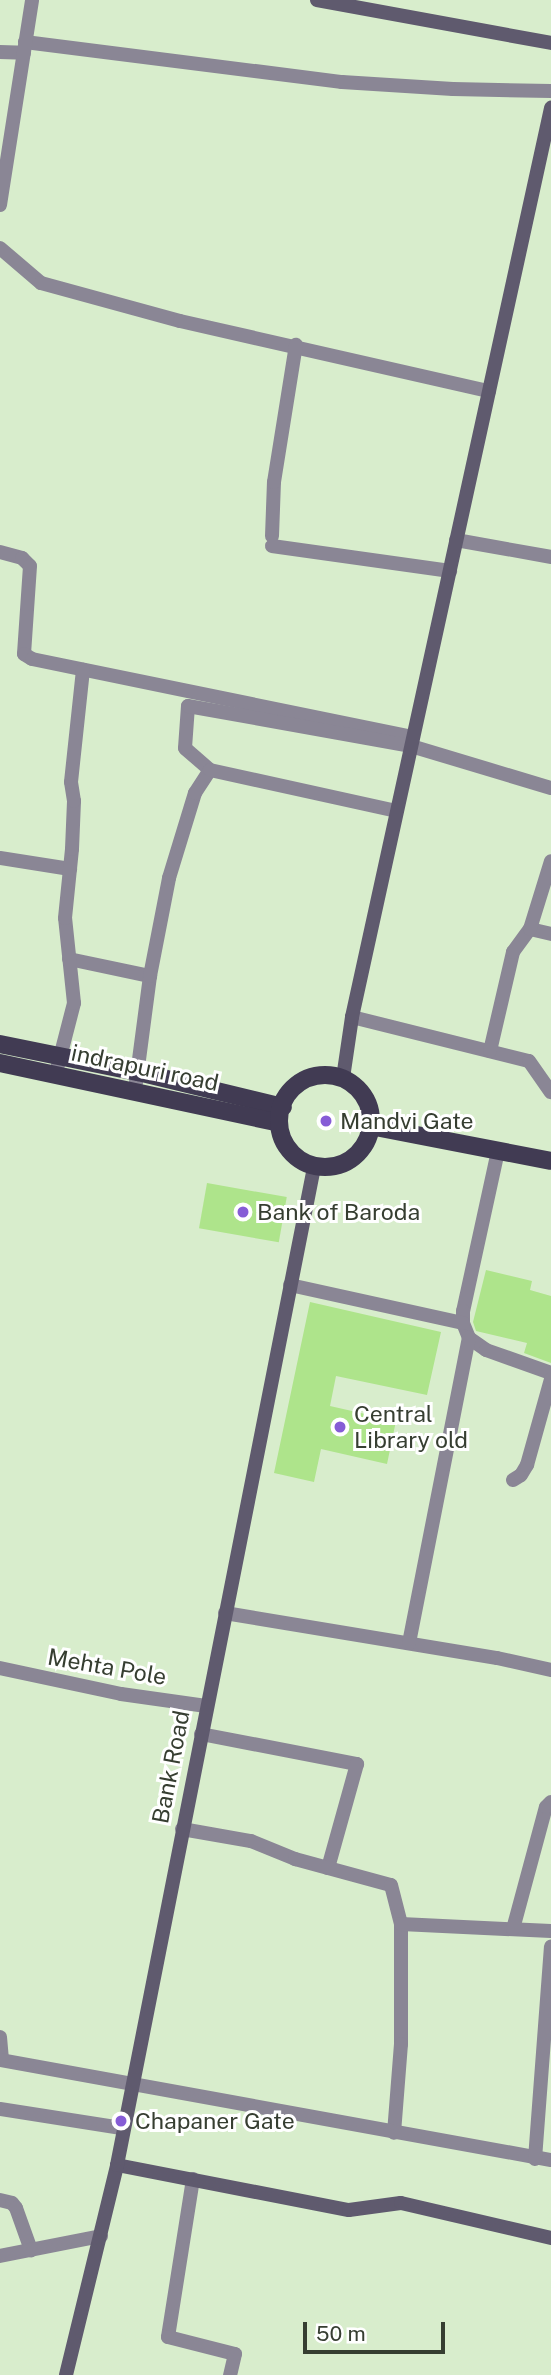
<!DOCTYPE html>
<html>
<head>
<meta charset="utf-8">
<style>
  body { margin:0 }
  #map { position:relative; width:551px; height:2375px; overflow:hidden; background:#d8edcc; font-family:"Public Sans",sans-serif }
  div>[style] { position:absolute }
  .building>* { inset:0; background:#aee48b; transform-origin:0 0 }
  .street>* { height:14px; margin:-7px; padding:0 7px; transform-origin:7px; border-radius:7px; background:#8a8695 }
  .secondary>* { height:14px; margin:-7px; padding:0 7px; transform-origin:7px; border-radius:7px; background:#5f5a6e }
  .primary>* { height:18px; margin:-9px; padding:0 9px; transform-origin:9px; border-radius:9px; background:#413b53 }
  .primary>.ring { margin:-9px; padding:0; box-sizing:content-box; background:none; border:18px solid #413b53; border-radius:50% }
  .dots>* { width:19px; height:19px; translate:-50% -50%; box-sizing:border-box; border:4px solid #fff; border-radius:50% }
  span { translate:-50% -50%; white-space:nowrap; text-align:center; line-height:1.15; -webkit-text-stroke:6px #fff; paint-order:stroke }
  .street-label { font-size:23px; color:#363e31 }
  .poi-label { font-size:23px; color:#363e31 }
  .left { translate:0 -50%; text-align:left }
  .scale { position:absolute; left:303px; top:2322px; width:142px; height:32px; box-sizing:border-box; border:4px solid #363e31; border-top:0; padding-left:9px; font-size:21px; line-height:24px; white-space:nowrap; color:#363e31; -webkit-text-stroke:5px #fff; paint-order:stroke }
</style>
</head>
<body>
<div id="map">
  <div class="building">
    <div style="left:207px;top:1183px;width:81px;height:46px;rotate:10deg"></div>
    <div style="clip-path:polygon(486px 1270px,532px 1281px,530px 1290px,551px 1296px,551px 1363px,524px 1353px,527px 1343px,476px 1331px,473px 1322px)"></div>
    <div style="clip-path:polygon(310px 1302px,441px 1332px,427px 1395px,336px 1376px,330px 1406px,396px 1421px,387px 1464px,321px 1449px,314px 1482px,274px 1473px)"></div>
  </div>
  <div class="street">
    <div style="left:25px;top:42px;width:320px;rotate:7.2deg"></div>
    <div style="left:342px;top:82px;width:111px;rotate:3.6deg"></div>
    <div style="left:453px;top:89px;width:98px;rotate:1.2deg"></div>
    <div style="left:0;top:52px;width:24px;rotate:2deg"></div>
    <div style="left:0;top:205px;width:207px;rotate:-81.1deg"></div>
    <div style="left:0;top:248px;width:54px;rotate:40.5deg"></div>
    <div style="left:41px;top:283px;width:144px;rotate:15.3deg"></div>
    <div style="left:180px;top:321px;width:317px;rotate:12.8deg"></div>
    <div style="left:272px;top:536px;width:54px;rotate:-87.9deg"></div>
    <div style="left:274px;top:482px;width:139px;rotate:-80.9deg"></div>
    <div style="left:456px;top:540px;width:97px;rotate:10.1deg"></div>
    <div style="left:272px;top:546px;width:180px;rotate:8deg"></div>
    <div style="left:0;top:552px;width:23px;rotate:15deg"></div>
    <div style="left:22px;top:558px;width:11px;rotate:45deg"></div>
    <div style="left:30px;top:566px;width:88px;rotate:93.9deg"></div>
    <div style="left:24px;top:654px;width:9px;rotate:32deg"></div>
    <div style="left:32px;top:659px;width:389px;rotate:11.6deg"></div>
    <div style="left:210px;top:770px;width:33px;rotate:-139deg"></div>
    <div style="left:185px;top:748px;width:42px;rotate:-85.9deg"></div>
    <div style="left:188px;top:706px;width:227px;rotate:10.2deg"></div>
    <div style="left:411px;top:746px;width:146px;rotate:16.7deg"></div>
    <div style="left:0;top:858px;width:71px;rotate:8.9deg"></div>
    <div style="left:530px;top:929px;width:22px;rotate:13deg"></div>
    <div style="left:69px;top:959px;width:83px;rotate:11.9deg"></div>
    <div style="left:352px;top:1017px;width:182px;rotate:14deg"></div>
    <div style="left:529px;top:1061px;width:38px;rotate:55deg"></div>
    <div style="left:490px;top:1051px;width:102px;rotate:-76.9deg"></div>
    <div style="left:513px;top:952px;width:29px;rotate:-54deg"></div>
    <div style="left:530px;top:929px;width:71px;rotate:-72.8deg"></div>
    <div style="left:58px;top:1065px;width:64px;rotate:-75.5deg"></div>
    <div style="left:74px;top:1003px;width:85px;rotate:-96deg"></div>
    <div style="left:65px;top:918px;width:69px;rotate:-84.2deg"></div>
    <div style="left:72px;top:849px;width:48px;rotate:-87.6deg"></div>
    <div style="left:74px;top:801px;width:19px;rotate:-99deg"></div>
    <div style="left:71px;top:782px;width:113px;rotate:-83.9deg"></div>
    <div style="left:135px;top:1090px;width:115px;rotate:-82.5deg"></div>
    <div style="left:150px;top:976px;width:100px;rotate:-79deg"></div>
    <div style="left:169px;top:878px;width:89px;rotate:-73deg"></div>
    <div style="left:195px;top:793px;width:27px;rotate:-57deg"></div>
    <div style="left:210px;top:770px;width:191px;rotate:12.4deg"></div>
    <div style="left:498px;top:1151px;width:164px;rotate:102.3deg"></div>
    <div style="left:463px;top:1311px;width:12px;rotate:90deg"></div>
    <div style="left:463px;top:1323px;width:16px;rotate:68deg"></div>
    <div style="left:469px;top:1338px;width:21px;rotate:35deg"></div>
    <div style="left:486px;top:1350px;width:69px;rotate:19.5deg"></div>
    <div style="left:290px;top:1285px;width:177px;rotate:12.4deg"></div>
    <div style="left:513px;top:1480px;width:9px;rotate:-32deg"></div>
    <div style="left:521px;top:1475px;width:12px;rotate:-59deg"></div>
    <div style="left:527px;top:1465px;width:89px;rotate:-74.4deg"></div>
    <div style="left:225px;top:1613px;width:276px;rotate:9.4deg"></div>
    <div style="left:497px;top:1658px;width:55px;rotate:12.5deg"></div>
    <div style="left:409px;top:1643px;width:311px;rotate:-78.9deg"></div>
    <div style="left:0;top:1668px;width:124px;rotate:12.1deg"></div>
    <div style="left:121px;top:1694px;width:86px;rotate:8deg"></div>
    <div style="left:201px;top:1734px;width:159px;rotate:10.9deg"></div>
    <div style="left:357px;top:1764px;width:108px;rotate:105.6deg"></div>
    <div style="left:182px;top:1829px;width:70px;rotate:9.9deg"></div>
    <div style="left:251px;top:1841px;width:48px;rotate:22.2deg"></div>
    <div style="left:295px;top:1859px;width:99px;rotate:15.2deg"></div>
    <div style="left:391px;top:1885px;width:40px;rotate:75.6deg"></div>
    <div style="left:401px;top:1924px;width:120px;rotate:90deg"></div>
    <div style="left:401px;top:2044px;width:89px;rotate:94.5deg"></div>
    <div style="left:401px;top:1924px;width:150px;rotate:2.7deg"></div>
    <div style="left:513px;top:1929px;width:126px;rotate:-74.9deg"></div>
    <div style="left:546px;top:1807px;width:7px;rotate:-45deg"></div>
    <div style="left:0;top:2037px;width:23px;rotate:85deg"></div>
    <div style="left:0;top:2060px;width:560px;rotate:10.29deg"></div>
    <div style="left:0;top:2109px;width:123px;rotate:8.9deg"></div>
    <div style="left:535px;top:2159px;width:213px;rotate:-85.7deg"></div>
    <div style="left:193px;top:2179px;width:160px;rotate:99deg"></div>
    <div style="left:168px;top:2337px;width:69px;rotate:14.2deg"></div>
    <div style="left:235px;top:2354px;width:22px;rotate:103deg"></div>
    <div style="left:0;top:2200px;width:12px;rotate:14deg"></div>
    <div style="left:12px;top:2203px;width:6px;rotate:51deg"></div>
    <div style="left:16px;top:2208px;width:45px;rotate:70.3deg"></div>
    <div style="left:0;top:2256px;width:103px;rotate:-11.2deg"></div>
  </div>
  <div class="secondary">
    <div style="left:317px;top:0;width:238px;rotate:10.4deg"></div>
    <div style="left:343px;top:1078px;width:62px;rotate:-81.6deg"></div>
    <div style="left:352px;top:1017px;width:931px;rotate:-77.65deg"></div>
    <div style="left:117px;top:2165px;width:236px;rotate:11deg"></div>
    <div style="left:349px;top:2210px;width:52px;rotate:-7.7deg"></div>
    <div style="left:401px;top:2203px;width:154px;rotate:13.1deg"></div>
    <div style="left:66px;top:2375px;width:216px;rotate:-76.3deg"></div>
    <div style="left:117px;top:2165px;width:1017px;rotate:-78.83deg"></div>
  </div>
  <div class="primary">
    <div style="left:0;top:1044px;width:141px;rotate:11.5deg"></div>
    <div style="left:138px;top:1072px;width:149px;rotate:13.6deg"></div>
    <div style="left:0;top:1063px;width:285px;rotate:12.1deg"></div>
    <div class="ring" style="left:279px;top:1075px;width:74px;height:74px"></div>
    <div style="left:370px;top:1126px;width:184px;rotate:10.9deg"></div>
  </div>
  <div class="dots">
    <div style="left:326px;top:1121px;background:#865cd6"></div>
    <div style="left:243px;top:1212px;background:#865cd6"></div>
    <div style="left:340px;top:1427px;background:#865cd6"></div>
    <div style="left:121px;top:2121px;background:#865cd6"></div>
  </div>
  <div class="street-label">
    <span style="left:145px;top:1068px;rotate:12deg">indrapuri road</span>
    <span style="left:107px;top:1667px;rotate:10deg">Mehta Pole</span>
    <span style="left:171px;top:1767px;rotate:-79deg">Bank Road</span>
  </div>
  <div class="poi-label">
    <span class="left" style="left:340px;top:1121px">Mandvi Gate</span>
    <span class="left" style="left:257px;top:1212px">Bank of Baroda</span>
    <span class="left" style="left:354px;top:1427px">Central<br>Library old</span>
    <span class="left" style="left:135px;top:2121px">Chapaner Gate</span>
  </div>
  <div class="scale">50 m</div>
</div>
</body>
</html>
